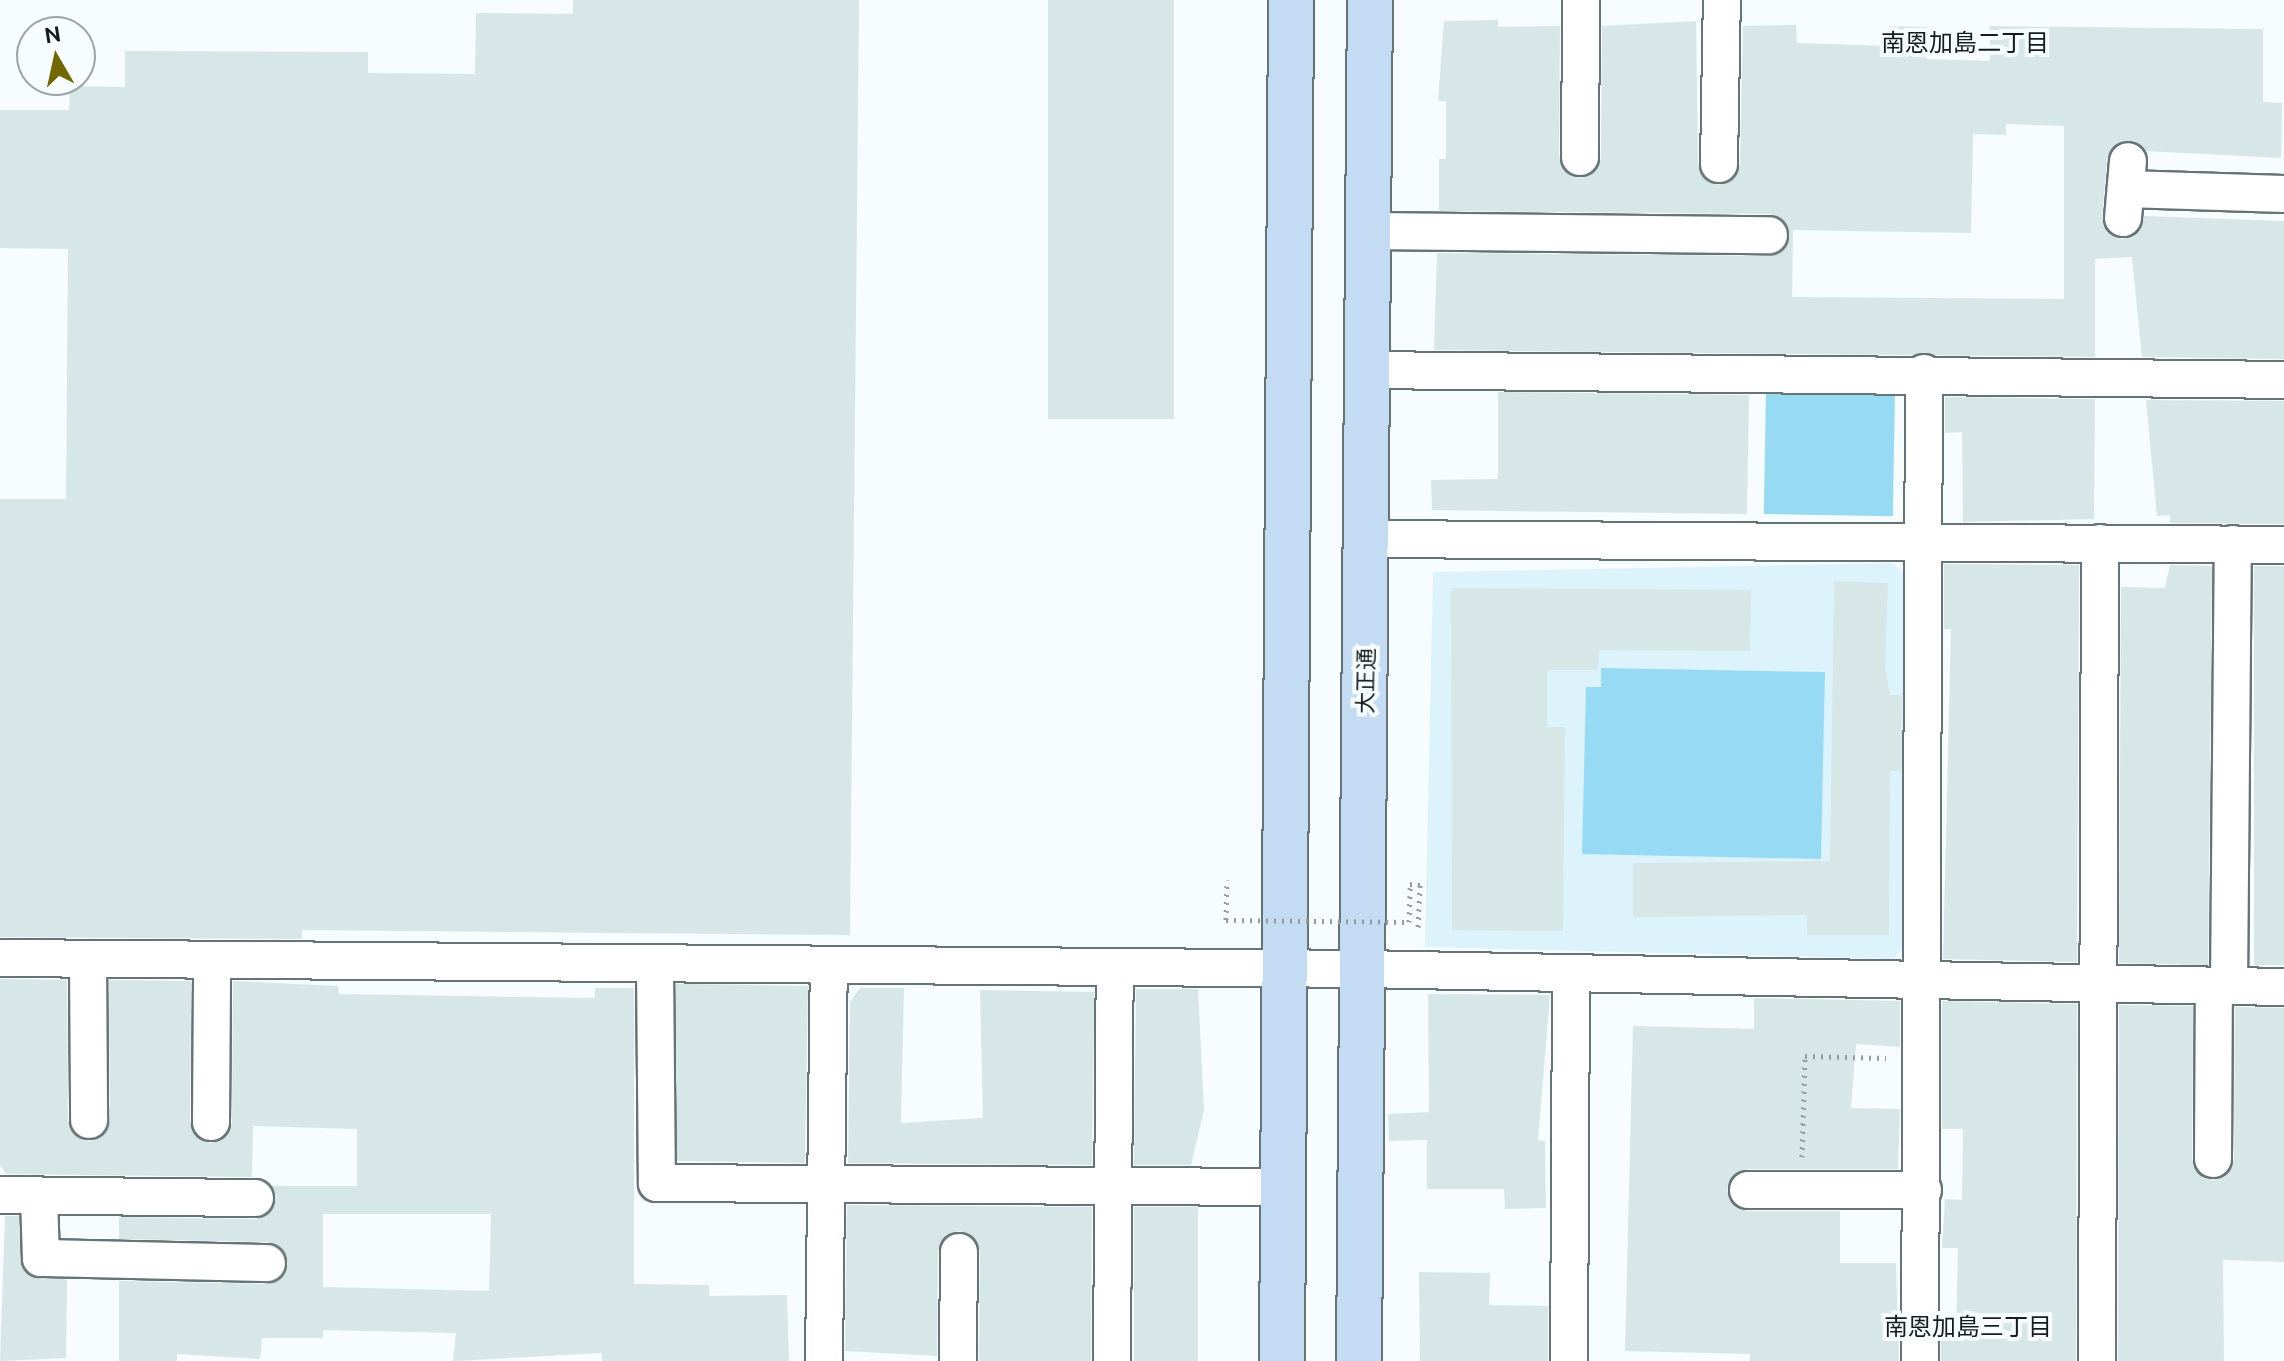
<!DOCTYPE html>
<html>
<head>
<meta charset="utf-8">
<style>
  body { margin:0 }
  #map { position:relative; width:2284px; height:1361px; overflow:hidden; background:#f7fcfe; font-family:Ubuntu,"Noto Sans JP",sans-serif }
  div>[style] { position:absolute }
  .built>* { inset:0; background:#ddf3fc }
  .green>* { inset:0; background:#97daf3; transform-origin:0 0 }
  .building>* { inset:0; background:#d7e6e6; transform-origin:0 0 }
  .path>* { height:5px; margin-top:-2.5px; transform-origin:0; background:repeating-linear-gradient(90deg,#969b9d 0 2px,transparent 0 8px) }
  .roads { filter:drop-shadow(2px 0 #667377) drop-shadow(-2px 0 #667377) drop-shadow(0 2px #667377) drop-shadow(0 -2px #667377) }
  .minor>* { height:36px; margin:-18px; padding:0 18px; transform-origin:18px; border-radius:18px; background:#fff }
  .major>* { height:44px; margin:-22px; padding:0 22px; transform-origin:22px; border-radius:22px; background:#c3dcf4 }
  .path-bridge>* { height:5px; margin-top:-2.5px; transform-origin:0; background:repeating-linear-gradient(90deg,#969b9d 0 2px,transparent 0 8px) }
  span { translate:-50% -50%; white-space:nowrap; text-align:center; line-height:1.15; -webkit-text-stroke:8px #f7fcfe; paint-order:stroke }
  .street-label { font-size:22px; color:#161b1d }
  .neighbourhood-label { font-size:24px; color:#161b1d }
  .north { position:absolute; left:16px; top:16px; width:80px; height:80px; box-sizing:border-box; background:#f7fcfe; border:2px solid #9da2a4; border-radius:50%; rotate:351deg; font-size:22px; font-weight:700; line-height:32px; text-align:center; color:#161b1d }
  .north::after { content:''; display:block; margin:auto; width:28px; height:36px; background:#726800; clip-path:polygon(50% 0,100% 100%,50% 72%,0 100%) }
</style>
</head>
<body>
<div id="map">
  <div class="built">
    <div style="clip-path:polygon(1892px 563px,1904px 572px,1902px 949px,1894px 959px,1425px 947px,1433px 572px)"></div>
  </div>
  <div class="green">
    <div style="left:1766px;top:390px;width:129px;height:124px;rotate:1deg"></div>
    <div style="clip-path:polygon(1601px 668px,1825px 672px,1821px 859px,1582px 854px,1586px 687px,1601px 687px)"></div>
  </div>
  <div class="building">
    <div style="clip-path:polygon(573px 0,859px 0,850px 935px,302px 930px,302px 939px,0 937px,0 499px,66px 499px,68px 249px,0 248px,0 110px,69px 110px,70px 86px,125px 87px,125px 51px,368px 52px,368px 73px,475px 74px,476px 13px,573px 14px)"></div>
    <div style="left:1048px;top:0;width:126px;height:419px"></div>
    <div style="clip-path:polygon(evenodd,1498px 20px,1498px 27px,1560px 26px,1559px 157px,1579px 178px,1591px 175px,1601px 158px,1602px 26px,1696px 21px,1698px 164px,1708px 182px,1719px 185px,1740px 164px,1743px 26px,1796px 25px,1797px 43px,1889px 46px,1889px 26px,1927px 27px,1927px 59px,1990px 61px,1990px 26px,2263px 29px,2263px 102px,2282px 103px,2281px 158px,2146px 151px,2120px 142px,2107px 159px,2102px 217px,2110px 235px,2122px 239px,2140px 231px,2144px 216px,2284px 221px,2284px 359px,2142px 357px,2132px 257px,2095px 259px,2095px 357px,1434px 350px,1437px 253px,1769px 256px,1790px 236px,1787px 224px,1769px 214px,1439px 211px,1439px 159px,1446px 159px,1446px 101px,1438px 101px,1444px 21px,1498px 20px,2006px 124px,2064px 126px,2064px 299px,1792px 297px,1793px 230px,1971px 233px,1973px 134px,2006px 135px,2006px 124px)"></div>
    <div style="clip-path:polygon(1498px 392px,1749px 395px,1747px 514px,1432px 510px,1431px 480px,1498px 479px)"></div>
    <div style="clip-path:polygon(1945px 397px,2095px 399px,2094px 519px,1963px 522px,1962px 432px,1945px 433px)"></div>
    <div style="clip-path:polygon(2146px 400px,2284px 401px,2284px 524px,2170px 523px,2170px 515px,2157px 516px)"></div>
    <div style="clip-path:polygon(1944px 564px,2079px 565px,2077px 962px,1943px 959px,1951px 629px,1944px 629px)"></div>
    <div style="clip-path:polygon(2170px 565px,2212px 566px,2208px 965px,2119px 963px,2121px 587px,2165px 588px)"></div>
    <div style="left:2254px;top:566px;width:30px;height:399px"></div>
    <div style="clip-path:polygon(1834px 581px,1888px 583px,1885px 666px,1890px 695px,1902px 695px,1901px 771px,1890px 771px,1889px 935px,1807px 935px,1807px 915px,1633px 917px,1633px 863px,1830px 861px)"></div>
    <div style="clip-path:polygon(1451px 588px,1751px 590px,1750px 651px,1599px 650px,1598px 670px,1547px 670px,1547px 727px,1565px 727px,1563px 931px,1452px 930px)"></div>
    <div style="clip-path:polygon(evenodd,0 979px,67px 980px,68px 1121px,88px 1141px,100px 1138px,110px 1121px,109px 980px,191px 981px,190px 1122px,210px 1143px,222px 1140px,232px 1123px,233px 981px,338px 986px,339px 994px,595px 998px,595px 988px,634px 988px,634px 1284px,709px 1285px,709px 1296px,787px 1295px,789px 1361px,602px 1361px,602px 1353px,453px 1361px,456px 1333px,323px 1330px,323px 1338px,262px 1338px,260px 1359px,177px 1354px,177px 1361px,119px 1361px,119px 1281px,267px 1284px,284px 1275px,288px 1263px,267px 1242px,119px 1239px,119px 1217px,256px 1219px,273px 1208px,272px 1186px,357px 1186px,357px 1129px,253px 1126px,252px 1177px,6px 1174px,0 1165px,0 979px,323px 1214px,491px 1214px,489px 1291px,323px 1287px,323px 1214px)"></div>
    <div style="left:808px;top:986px;width:177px;height:132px;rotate:91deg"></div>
    <div style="clip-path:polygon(860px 988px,904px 988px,901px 1123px,983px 1118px,980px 990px,1094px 992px,1092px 1165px,848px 1163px,850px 1002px)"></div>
    <div style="clip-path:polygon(1136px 989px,1198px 989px,1204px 1110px,1191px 1165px,1134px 1165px)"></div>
    <div style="clip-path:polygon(1428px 994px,1550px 995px,1538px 1140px,1545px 1141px,1546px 1208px,1505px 1209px,1504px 1189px,1427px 1189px,1427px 1140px,1389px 1141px,1388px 1114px,1429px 1112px)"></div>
    <div style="clip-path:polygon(1754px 998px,1900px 1001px,1900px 1047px,1856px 1044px,1851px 1108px,1900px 1109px,1898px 1169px,1748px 1169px,1727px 1189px,1730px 1201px,1747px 1211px,1840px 1211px,1840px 1263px,1896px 1263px,1899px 1361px,1750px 1361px,1750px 1354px,1625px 1351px,1633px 1026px,1754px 1029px)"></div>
    <div style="clip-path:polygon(1942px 1001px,2077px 1004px,2076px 1361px,1941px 1361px,1941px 1332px,1956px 1333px,1958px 1248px,1942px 1248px,1945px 1199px,1962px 1200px,1963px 1129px,1942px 1129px)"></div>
    <div style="clip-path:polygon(2119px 1005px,2193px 1006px,2192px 1159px,2212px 1180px,2224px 1177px,2234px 1160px,2235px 1007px,2284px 1008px,2284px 1262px,2223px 1260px,2224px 1361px,2118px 1361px)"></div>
    <div style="clip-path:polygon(847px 1205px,1092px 1207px,1091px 1361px,979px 1361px,980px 1251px,960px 1231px,948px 1234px,938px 1251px,937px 1356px,845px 1351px)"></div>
    <div style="left:1134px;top:1207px;width:64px;height:154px"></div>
    <div style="clip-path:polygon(5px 1216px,19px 1216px,23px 1269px,67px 1280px,66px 1358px,0 1361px)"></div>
    <div style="clip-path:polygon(1419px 1272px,1490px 1273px,1489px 1305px,1548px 1306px,1548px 1361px,1420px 1361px)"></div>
  </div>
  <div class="path">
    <div style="left:1226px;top:920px;width:40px;rotate:-88.6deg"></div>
    <div style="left:1409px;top:922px;width:38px;rotate:-88deg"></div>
    <div style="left:1410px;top:884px;width:10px;rotate:6deg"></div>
    <div style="left:1420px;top:885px;width:44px;rotate:92.6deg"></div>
    <div style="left:1802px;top:1157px;width:101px;rotate:-88.3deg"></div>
    <div style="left:1805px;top:1056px;width:81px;rotate:1.4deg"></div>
  </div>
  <div class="roads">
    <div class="minor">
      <div style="left:1580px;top:157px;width:157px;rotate:-89.6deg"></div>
      <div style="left:1719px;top:164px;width:164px;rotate:-89deg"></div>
      <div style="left:2126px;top:189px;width:158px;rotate:1.8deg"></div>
      <div style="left:2123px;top:218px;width:57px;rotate:-85deg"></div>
      <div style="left:1367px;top:231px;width:402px;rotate:0.6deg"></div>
      <div style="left:1367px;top:370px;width:917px;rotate:0.62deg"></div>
      <div style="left:1367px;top:539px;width:917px;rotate:0.37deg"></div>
      <div style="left:0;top:958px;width:1361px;rotate:0.46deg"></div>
      <div style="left:1361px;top:969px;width:923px;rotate:1.12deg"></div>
      <div style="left:88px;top:959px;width:161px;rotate:89.6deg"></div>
      <div style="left:655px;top:965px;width:218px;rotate:89.5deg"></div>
      <div style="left:657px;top:1183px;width:626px;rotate:0.37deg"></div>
      <div style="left:2229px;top:986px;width:442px;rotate:-89.5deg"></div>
      <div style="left:211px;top:1122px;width:161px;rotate:-89.6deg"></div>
      <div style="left:2213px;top:1159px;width:173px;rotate:-89.7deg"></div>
      <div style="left:1748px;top:1190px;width:175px"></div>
      <div style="left:0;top:1195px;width:255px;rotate:0.7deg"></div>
      <div style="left:39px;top:1196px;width:62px;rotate:88.2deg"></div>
      <div style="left:41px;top:1258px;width:226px;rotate:1.3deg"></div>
      <div style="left:824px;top:1361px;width:395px;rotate:-89.3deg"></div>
      <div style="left:958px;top:1361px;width:109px;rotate:-89.5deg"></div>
      <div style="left:1112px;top:1361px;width:393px;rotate:-89.6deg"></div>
      <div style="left:1569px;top:1361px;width:388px;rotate:-89.7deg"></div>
      <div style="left:1920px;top:1361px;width:988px;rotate:-89.77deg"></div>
      <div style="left:2097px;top:1361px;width:818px;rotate:-89.79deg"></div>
    </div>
    <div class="major">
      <div style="left:1282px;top:1361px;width:1361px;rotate:-89.62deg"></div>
      <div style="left:1359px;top:1361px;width:1361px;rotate:-89.54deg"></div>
    </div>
  </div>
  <div class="path-bridge">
    <div style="left:1226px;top:920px;width:183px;rotate:0.6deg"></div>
  </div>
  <div class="street-label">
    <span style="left:1365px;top:681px;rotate:-89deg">大正通</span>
  </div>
  <div class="neighbourhood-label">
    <span style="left:1965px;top:43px">南恩加島二丁目</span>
    <span style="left:1968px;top:1327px">南恩加島三丁目</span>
  </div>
  <div class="north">N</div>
</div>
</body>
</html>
